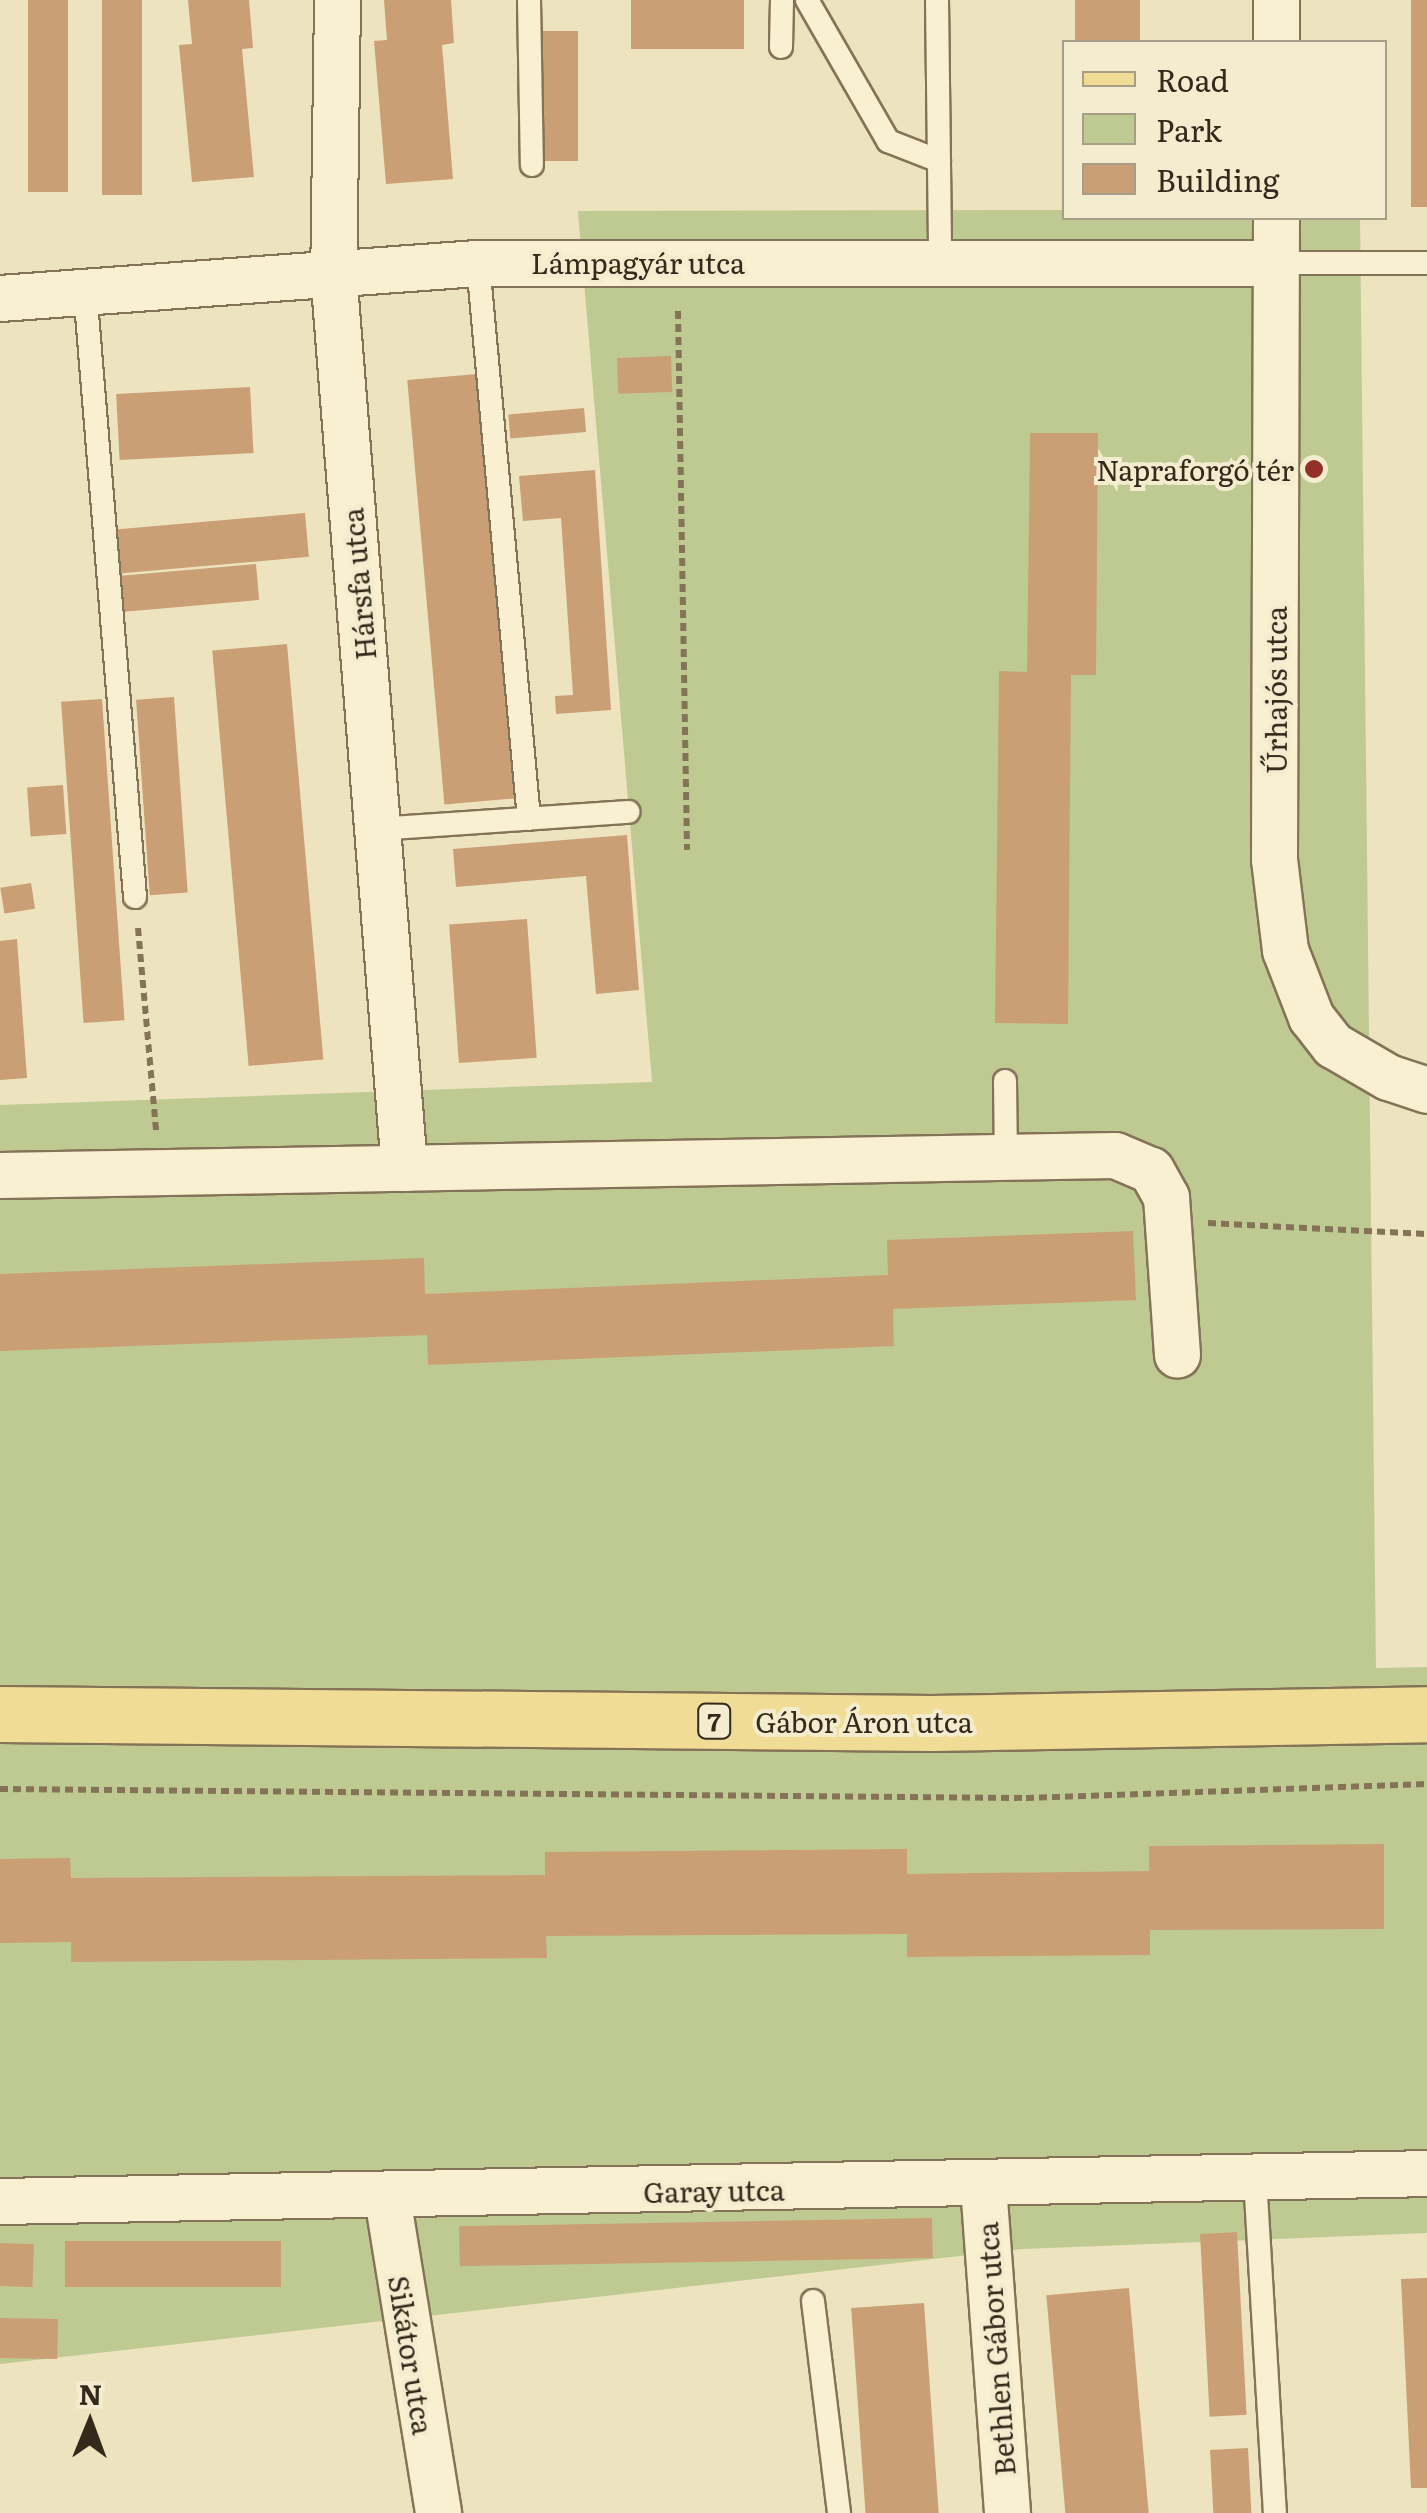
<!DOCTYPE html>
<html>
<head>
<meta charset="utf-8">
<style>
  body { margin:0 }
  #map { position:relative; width:1427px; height:2513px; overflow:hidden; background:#ede3be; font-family:Literata,serif }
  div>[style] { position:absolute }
  .green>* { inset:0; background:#bfca93 }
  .building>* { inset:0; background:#cb9f75; transform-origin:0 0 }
  .path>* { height:6px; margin-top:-3px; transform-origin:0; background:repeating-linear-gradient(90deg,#857357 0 8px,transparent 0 13px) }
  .roads { filter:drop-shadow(2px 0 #857357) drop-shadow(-2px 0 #857357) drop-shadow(0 2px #857357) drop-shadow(0 -2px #857357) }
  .service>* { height:22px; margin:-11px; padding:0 11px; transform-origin:11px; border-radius:11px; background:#f8f0d1 }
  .minor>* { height:45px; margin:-22.5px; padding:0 22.5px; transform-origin:22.5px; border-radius:22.5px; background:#f8f0d1 }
  .primary>* { height:55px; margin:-27.5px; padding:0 27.5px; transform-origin:27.5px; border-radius:27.5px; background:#f1dc96 }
  .dots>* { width:28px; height:28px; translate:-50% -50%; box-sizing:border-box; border:5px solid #f4ecce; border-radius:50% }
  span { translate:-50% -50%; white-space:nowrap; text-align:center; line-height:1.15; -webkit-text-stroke:8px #f4ecce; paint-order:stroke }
  .shield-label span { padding:2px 8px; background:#f4ecce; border:2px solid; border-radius:8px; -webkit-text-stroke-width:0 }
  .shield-label { font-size:25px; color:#342a1c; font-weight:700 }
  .street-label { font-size:28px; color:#342a1c }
  .poi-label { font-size:28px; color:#342a1c }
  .right { translate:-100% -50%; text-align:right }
  .legend { position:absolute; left:1062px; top:40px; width:325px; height:180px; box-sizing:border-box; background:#f4ecce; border:2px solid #a79e87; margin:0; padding:12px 18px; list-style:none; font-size:30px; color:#342a1c }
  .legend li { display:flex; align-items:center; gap:20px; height:50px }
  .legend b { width:50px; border:2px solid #a79e87 }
  .north { position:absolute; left:40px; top:2373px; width:100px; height:100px; -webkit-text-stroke:8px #f4ecce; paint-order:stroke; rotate:1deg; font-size:28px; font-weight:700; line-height:40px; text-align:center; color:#342a1c }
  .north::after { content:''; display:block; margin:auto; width:35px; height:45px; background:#342a1c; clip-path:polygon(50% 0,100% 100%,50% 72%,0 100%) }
</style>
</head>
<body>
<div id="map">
  <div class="green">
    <div style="clip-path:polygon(1064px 210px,1064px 218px,1360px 218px,1376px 1668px,1427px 1667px,1427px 2233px,1023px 2249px,0 2364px,0 1105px,652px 1082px,578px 211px)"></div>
  </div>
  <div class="building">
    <div style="left:28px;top:0;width:40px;height:192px"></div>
    <div style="left:102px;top:0;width:40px;height:195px"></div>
    <div style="clip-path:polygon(188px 0,249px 0,253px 48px,242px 49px,254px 177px,192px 182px,179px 45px,192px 44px)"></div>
    <div style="clip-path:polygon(384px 0,451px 0,454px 43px,442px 45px,453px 179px,386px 184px,374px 41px,387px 40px)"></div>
    <div style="left:631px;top:0;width:113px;height:49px"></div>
    <div style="left:1075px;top:0;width:65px;height:42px"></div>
    <div style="left:1411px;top:0;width:16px;height:207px"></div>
    <div style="left:540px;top:31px;width:38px;height:130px"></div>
    <div style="left:671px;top:356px;width:36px;height:54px;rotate:88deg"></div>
    <div style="left:477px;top:374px;width:426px;height:70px;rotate:85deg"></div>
    <div style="left:250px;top:387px;width:66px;height:134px;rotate:87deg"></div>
    <div style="left:584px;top:408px;width:24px;height:76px;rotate:85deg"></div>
    <div style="clip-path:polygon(1030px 433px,1098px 433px,1096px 675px,1071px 675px,1068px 1024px,995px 1023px,999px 671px,1027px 672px)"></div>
    <div style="clip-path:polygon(595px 470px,611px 710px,556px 714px,555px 696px,573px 695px,561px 518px,523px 521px,519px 476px)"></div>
    <div style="left:305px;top:513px;width:44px;height:193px;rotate:85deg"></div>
    <div style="left:256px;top:564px;width:36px;height:141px;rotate:85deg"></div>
    <div style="left:287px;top:644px;width:417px;height:75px;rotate:85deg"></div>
    <div style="left:174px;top:697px;width:196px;height:38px;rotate:86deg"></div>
    <div style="left:102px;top:699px;width:322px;height:41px;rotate:86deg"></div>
    <div style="left:63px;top:785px;width:49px;height:36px;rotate:86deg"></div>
    <div style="clip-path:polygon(627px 835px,639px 990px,596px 994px,586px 876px,456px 887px,453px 849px)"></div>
    <div style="left:31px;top:883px;width:26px;height:31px;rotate:81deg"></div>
    <div style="left:527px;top:919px;width:139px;height:78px;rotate:86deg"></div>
    <div style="clip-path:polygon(17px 939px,27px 1078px,0 1080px,0 941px)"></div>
    <div style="clip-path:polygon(1133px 1231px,1136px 1300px,893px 1309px,894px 1346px,428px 1365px,427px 1335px,0 1351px,0 1274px,424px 1258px,425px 1294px,888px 1275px,887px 1240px)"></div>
    <div style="clip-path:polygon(1384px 1844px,1384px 1929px,1150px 1930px,1150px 1955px,907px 1957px,907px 1934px,546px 1936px,547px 1958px,71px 1962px,71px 1942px,0 1943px,0 1859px,70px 1858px,71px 1878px,545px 1875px,545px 1852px,907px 1849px,907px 1874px,1149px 1871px,1149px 1846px)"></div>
    <div style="left:932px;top:2218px;width:40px;height:473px;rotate:89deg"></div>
    <div style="left:1237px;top:2232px;width:183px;height:37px;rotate:87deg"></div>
    <div style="left:281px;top:2241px;width:46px;height:216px;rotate:90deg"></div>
    <div style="left:0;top:2243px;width:34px;height:43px;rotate:2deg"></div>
    <div style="clip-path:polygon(1427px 2278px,1427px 2488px,1411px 2488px,1401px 2279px)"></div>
    <div style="left:1129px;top:2288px;width:226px;height:83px;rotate:85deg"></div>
    <div style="left:924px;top:2303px;width:211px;height:73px;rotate:86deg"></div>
    <div style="left:0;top:2318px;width:58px;height:40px;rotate:1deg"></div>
    <div style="left:1248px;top:2448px;width:65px;height:38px;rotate:87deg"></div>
  </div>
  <div class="path">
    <div style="left:678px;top:311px;width:539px;rotate:89.04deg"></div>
    <div style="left:138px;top:928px;width:203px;rotate:84.9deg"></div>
    <div style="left:1208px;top:1223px;width:219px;rotate:2.9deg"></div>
    <div style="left:0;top:1789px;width:1026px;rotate:0.5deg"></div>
    <div style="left:1026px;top:1798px;width:401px;rotate:-2deg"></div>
  </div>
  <div class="roads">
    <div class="service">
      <div style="left:529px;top:0;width:165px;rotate:89deg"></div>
      <div style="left:807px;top:0;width:163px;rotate:60.1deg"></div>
      <div style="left:888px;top:141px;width:55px;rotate:21.4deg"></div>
      <div style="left:937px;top:0;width:262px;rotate:89.3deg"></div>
      <div style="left:781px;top:47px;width:47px;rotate:-88.8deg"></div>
      <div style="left:478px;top:263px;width:558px;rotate:84.76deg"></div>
      <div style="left:1276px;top:263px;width:151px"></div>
      <div style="left:85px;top:290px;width:609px;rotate:85.29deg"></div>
      <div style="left:377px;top:829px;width:252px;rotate:-3.9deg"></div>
      <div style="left:1005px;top:1081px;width:77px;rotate:89.3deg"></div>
      <div style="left:1255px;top:2178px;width:336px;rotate:86.6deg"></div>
      <div style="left:813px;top:2301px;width:214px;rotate:83deg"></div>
    </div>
    <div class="minor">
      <div style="left:337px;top:0;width:272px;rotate:90.8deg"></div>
      <div style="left:333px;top:272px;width:899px;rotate:85.47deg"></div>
      <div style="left:1276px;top:0;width:42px;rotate:90deg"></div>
      <div style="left:1276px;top:218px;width:641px;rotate:90.18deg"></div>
      <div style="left:1274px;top:859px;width:92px;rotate:83.1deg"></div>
      <div style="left:1285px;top:950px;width:72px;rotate:68.8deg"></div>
      <div style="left:1311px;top:1017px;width:36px;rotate:52deg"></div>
      <div style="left:1333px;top:1045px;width:64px;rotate:30.2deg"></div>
      <div style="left:1388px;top:1077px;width:41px;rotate:18.4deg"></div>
      <div style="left:0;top:298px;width:479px;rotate:-4.2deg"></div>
      <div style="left:478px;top:263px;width:798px"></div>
      <div style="left:0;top:1175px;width:1115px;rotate:-1.03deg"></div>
      <div style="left:1115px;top:1155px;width:39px;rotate:23deg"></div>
      <div style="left:1151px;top:1170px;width:31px;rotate:61deg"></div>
      <div style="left:1166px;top:1197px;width:158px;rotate:86deg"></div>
      <div style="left:983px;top:2185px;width:329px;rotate:85.8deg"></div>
      <div style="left:387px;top:2197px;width:320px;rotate:80.8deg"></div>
      <div style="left:0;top:2201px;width:1427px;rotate:-1.12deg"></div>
    </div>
    <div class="primary">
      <div style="left:0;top:1714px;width:931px;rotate:0.55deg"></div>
      <div style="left:931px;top:1723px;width:496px;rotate:-1deg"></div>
    </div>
  </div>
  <div class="dots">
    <div style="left:1314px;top:469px;background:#933028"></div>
  </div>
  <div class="shield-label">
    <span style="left:714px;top:1721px">7</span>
  </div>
  <div class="street-label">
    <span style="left:638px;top:262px">Lámpagyár utca</span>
    <span style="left:358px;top:584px;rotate:-95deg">Hársfa utca</span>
    <span style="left:1275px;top:690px;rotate:-90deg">Űrhajós utca</span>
    <span style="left:864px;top:1721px">Gábor Áron utca</span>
    <span style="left:714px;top:2190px;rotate:-1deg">Garay utca</span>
    <span style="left:995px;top:2349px;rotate:-94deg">Bethlen Gábor utca</span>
    <span style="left:412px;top:2355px;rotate:81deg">Sikátor utca</span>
  </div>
  <div class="poi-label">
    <span class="right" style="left:1294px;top:469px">Napraforgó tér</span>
  </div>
  <ul class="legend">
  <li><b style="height:12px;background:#f1dc96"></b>Road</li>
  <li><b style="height:28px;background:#bfca93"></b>Park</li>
  <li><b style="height:28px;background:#cb9f75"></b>Building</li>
  </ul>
  <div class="north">N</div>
</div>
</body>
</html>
